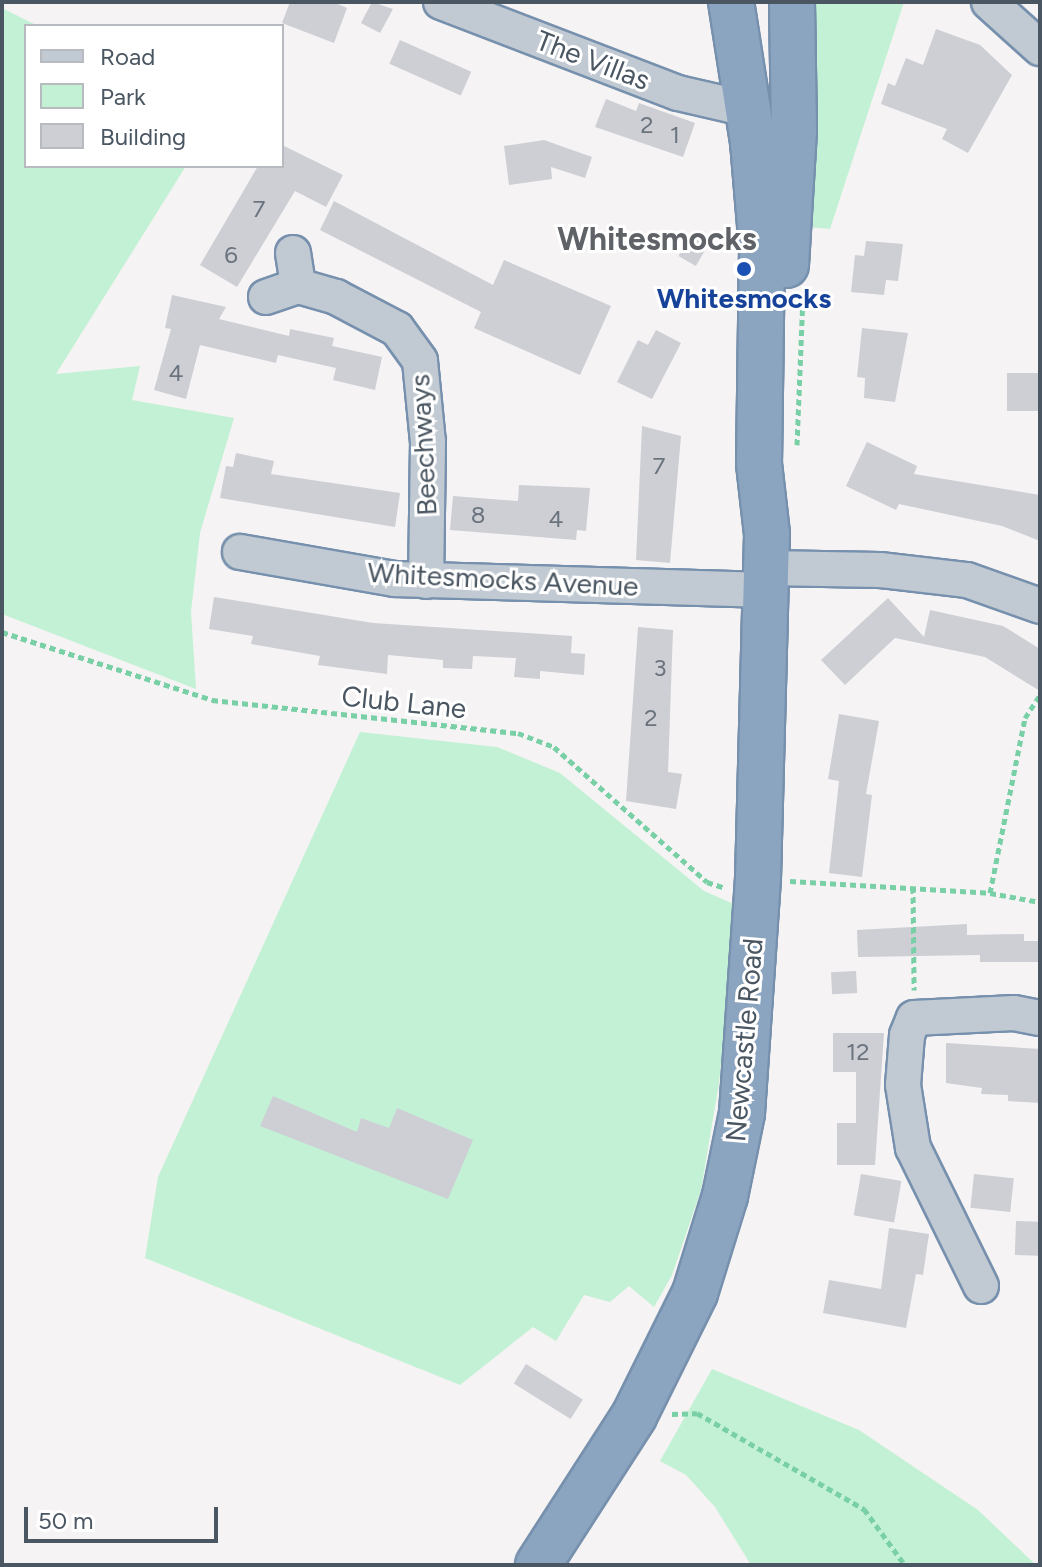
<!DOCTYPE html>
<html>
<head>
<meta charset="utf-8">
<style>
  body { margin:0 }
  #map { position:relative; width:1042px; height:1567px; overflow:hidden; background:#f5f3f3; font-family:Figtree,sans-serif }
  div>[style] { position:absolute }
  .green>* { inset:0; background:#c3f1d5 }
  .building>* { inset:0; background:#cdcfd5; transform-origin:0 0 }
  .path>* { height:5px; margin-top:-2.5px; transform-origin:0; background:repeating-linear-gradient(90deg,#7ad0a6 0 6px,transparent 0 10px) }
  .roads { filter:drop-shadow(2px 0 #7690ad) drop-shadow(-2px 0 #7690ad) drop-shadow(0 2px #7690ad) drop-shadow(0 -2px #7690ad) }
  .minor>* { height:34px; margin:-17px; padding:0 17px; transform-origin:17px; border-radius:17px; background:#c1cad2 }
  .highway>* { height:44px; margin:-22px; padding:0 22px; transform-origin:22px; border-radius:22px; background:#8ba5c1 }
  .dots>* { width:22px; height:22px; translate:-50% -50%; box-sizing:border-box; border:4px solid #fff; border-radius:50% }
  span { translate:-50% -50%; white-space:nowrap; text-align:center; line-height:1.15; -webkit-text-stroke:6px #fff; paint-order:stroke }
  .number-label { font-size:24px; color:#6b747e }
  .number-label span { -webkit-text-stroke-width:0 }
  .street-label { font-size:28px; color:#4a5661 }
  .transit-label { font-size:28px; color:#164399; font-weight:700 }
  .quarter-label { font-size:32px; color:#5f6368; font-weight:700 }
  .frame { position:absolute; inset:0; border:4px solid #4a5661; pointer-events:none }
  .legend { position:absolute; left:24px; top:24px; width:260px; height:144px; box-sizing:border-box; background:#fff; border:2px solid #b7bbc0; margin:0; padding:10px 14px; list-style:none; font-size:24px; color:#4a5661 }
  .legend li { display:flex; align-items:center; gap:16px; height:40px }
  .legend b { width:40px; border:2px solid #b7bbc0 }
  .scale { position:absolute; left:24px; top:1507px; width:194px; height:36px; box-sizing:border-box; border:4px solid #4a5661; border-top:0; padding-left:10px; font-size:24px; line-height:28px; white-space:nowrap; color:#4a5661; -webkit-text-stroke:6px #fff; paint-order:stroke }
</style>
</head>
<body>
<div id="map">
  <div class="green">
    <div style="clip-path:polygon(814px 2px,904px 2px,830px 229px,806px 227px)"></div>
    <div style="clip-path:polygon(2px 8px,38px 26px,26px 26px,26px 166px,186px 166px,56px 374px,140px 366px,132px 400px,234px 418px,200px 533px,191px 612px,196px 689px,2px 614px)"></div>
    <div style="clip-path:polygon(360px 732px,497px 747px,560px 773px,704px 891px,736px 905px,719px 1083px,701px 1190px,672px 1275px,654px 1307px,629px 1286px,610px 1302px,584px 1295px,556px 1341px,533px 1327px,460px 1385px,145px 1258px,158px 1177px)"></div>
    <div style="clip-path:polygon(712px 1369px,859px 1430px,978px 1510px,1036px 1565px,751px 1565px,715px 1507px,686px 1475px,660px 1461px)"></div>
  </div>
  <div class="building">
    <div style="clip-path:polygon(290px 2px,333px 2px,347px 8px,334px 43px,282px 23px)"></div>
    <div style="clip-path:polygon(372px 2px,393px 9px,380px 33px,361px 23px)"></div>
    <div style="clip-path:polygon(936px 29px,980px 45px,1012px 75px,968px 153px,942px 139px,947px 129px,881px 104px,888px 83px,895px 86px,906px 58px,923px 65px)"></div>
    <div style="left:400px;top:40px;width:78px;height:26px;rotate:24deg"></div>
    <div style="clip-path:polygon(606px 99px,636px 111px,639px 103px,695px 123px,683px 157px,595px 127px)"></div>
    <div style="clip-path:polygon(544px 140px,592px 157px,585px 178px,551px 167px,552px 179px,509px 185px,504px 146px)"></div>
    <div style="clip-path:polygon(282px 145px,343px 175px,326px 207px,295px 191px,237px 287px,200px 265px,258px 166px,282px 166px)"></div>
    <div style="clip-path:polygon(334px 201px,493px 285px,504px 260px,611px 306px,580px 375px,474px 328px,481px 312px,320px 230px)"></div>
    <div style="left:693px;top:231px;width:20px;height:29px;rotate:30deg"></div>
    <div style="clip-path:polygon(866px 241px,903px 244px,898px 281px,886px 280px,884px 295px,851px 292px,855px 255px,864px 256px)"></div>
    <div style="clip-path:polygon(172px 295px,226px 307px,219px 319px,289px 336px,290px 329px,334px 338px,332px 346px,382px 357px,375px 390px,333px 380px,336px 368px,278px 355px,276px 363px,200px 345px,186px 399px,154px 390px,171px 329px,165px 328px)"></div>
    <div style="clip-path:polygon(862px 328px,908px 333px,895px 402px,864px 398px,865px 378px,857px 377px)"></div>
    <div style="clip-path:polygon(656px 330px,681px 343px,652px 399px,617px 382px,638px 340px,648px 345px)"></div>
    <div style="left:1040px;top:373px;width:38px;height:33px;rotate:90deg"></div>
    <div style="clip-path:polygon(642px 426px,681px 436px,670px 563px,636px 560px)"></div>
    <div style="clip-path:polygon(867px 442px,917px 466px,914px 474px,1040px 495px,1040px 541px,1002px 526px,899px 504px,896px 510px,846px 486px)"></div>
    <div style="clip-path:polygon(236px 453px,274px 461px,271px 474px,400px 493px,395px 527px,220px 498px,226px 466px,233px 467px)"></div>
    <div style="clip-path:polygon(519px 485px,590px 488px,586px 531px,577px 530px,576px 540px,450px 530px,453px 496px,518px 501px)"></div>
    <div style="clip-path:polygon(214px 597px,373px 623px,572px 636px,571px 653px,585px 654px,584px 675px,540px 671px,540px 679px,514px 677px,516px 658px,473px 656px,472px 669px,443px 668px,443px 660px,388px 655px,387px 674px,318px 665px,320px 656px,251px 644px,253px 636px,209px 629px)"></div>
    <div style="clip-path:polygon(888px 598px,924px 637px,930px 610px,1003px 626px,1040px 649px,1040px 691px,985px 657px,895px 638px,845px 685px,821px 660px)"></div>
    <div style="clip-path:polygon(638px 627px,673px 630px,668px 772px,682px 774px,676px 809px,626px 801px)"></div>
    <div style="clip-path:polygon(839px 714px,879px 721px,866px 794px,872px 795px,862px 877px,829px 873px,839px 781px,828px 779px)"></div>
    <div style="clip-path:polygon(967px 924px,967px 935px,1024px 934px,1024px 941px,1040px 941px,1040px 962px,980px 962px,980px 955px,858px 957px,857px 930px)"></div>
    <div style="left:856px;top:971px;width:22px;height:25px;rotate:87deg"></div>
    <div style="clip-path:polygon(833px 1033px,884px 1033px,875px 1165px,837px 1165px,837px 1123px,856px 1123px,856px 1072px,833px 1072px)"></div>
    <div style="clip-path:polygon(946px 1043px,1040px 1049px,1040px 1103px,1008px 1101px,1008px 1095px,981px 1094px,982px 1088px,946px 1083px)"></div>
    <div style="clip-path:polygon(273px 1096px,357px 1132px,361px 1118px,389px 1128px,397px 1108px,473px 1140px,448px 1199px,260px 1126px)"></div>
    <div style="left:861px;top:1174px;width:41px;height:42px;rotate:10deg"></div>
    <div style="left:974px;top:1174px;width:40px;height:34px;rotate:6deg"></div>
    <div style="left:1016px;top:1221px;width:24px;height:34px;rotate:2deg"></div>
    <div style="clip-path:polygon(889px 1228px,929px 1234px,923px 1275px,916px 1274px,906px 1328px,823px 1313px,829px 1280px,881px 1289px)"></div>
    <div style="left:526px;top:1364px;width:67px;height:23px;rotate:32deg"></div>
  </div>
  <div class="path">
    <div style="left:797px;top:445px;width:150px;rotate:-87.7deg"></div>
    <div style="left:2px;top:632px;width:221px;rotate:17.9deg"></div>
    <div style="left:212px;top:700px;width:308px;rotate:6.2deg"></div>
    <div style="left:518px;top:733px;width:39px;rotate:21deg"></div>
    <div style="left:554px;top:747px;width:204px;rotate:41.4deg"></div>
    <div style="left:707px;top:882px;width:19px;rotate:18deg"></div>
    <div style="left:790px;top:881px;width:200px;rotate:3.4deg"></div>
    <div style="left:990px;top:893px;width:51px;rotate:10.2deg"></div>
    <div style="left:913px;top:887px;width:103px;rotate:89.4deg"></div>
    <div style="left:990px;top:893px;width:178px;rotate:-78.7deg"></div>
    <div style="left:1025px;top:718px;width:27px;rotate:-57deg"></div>
    <div style="left:672px;top:1414px;width:25px;rotate:-2deg"></div>
    <div style="left:697px;top:1413px;width:193px;rotate:29.9deg"></div>
    <div style="left:864px;top:1509px;width:69px;rotate:53.8deg"></div>
  </div>
  <div class="roads">
    <div class="minor">
      <div style="left:441px;top:2px;width:254px;rotate:21deg"></div>
      <div style="left:678px;top:93px;width:72px;rotate:12.9deg"></div>
      <div style="left:989px;top:2px;width:69px;rotate:42deg"></div>
      <div style="left:293px;top:253px;width:33px;rotate:81deg"></div>
      <div style="left:298px;top:286px;width:40px;rotate:16deg"></div>
      <div style="left:336px;top:297px;width:69px;rotate:27.7deg"></div>
      <div style="left:397px;top:329px;width:39px;rotate:54deg"></div>
      <div style="left:420px;top:361px;width:81px;rotate:84.4deg"></div>
      <div style="left:428px;top:442px;width:139px;rotate:90.8deg"></div>
      <div style="left:266px;top:297px;width:34px;rotate:-19deg"></div>
      <div style="left:240px;top:552px;width:156px;rotate:9.9deg"></div>
      <div style="left:394px;top:579px;width:373px;rotate:1.7deg"></div>
      <div style="left:766px;top:568px;width:114px;rotate:1deg"></div>
      <div style="left:880px;top:570px;width:88px;rotate:6.6deg"></div>
      <div style="left:967px;top:580px;width:77px;rotate:19.6deg"></div>
      <div style="left:981px;top:1286px;width:154px;rotate:-116.2deg"></div>
      <div style="left:913px;top:1148px;width:64px;rotate:-99deg"></div>
      <div style="left:903px;top:1085px;width:50px;rotate:-85.4deg"></div>
      <div style="left:907px;top:1035px;width:18px;rotate:-68deg"></div>
      <div style="left:914px;top:1018px;width:100px;rotate:-2.9deg"></div>
      <div style="left:1014px;top:1013px;width:26px;rotate:11deg"></div>
    </div>
    <div class="highway">
      <div style="left:786px;top:265px;width:135px;rotate:-86.6deg"></div>
      <div style="left:794px;top:130px;width:128px;rotate:-90.9deg"></div>
      <div style="left:538px;top:1565px;width:177px;rotate:-57.2deg"></div>
      <div style="left:634px;top:1416px;width:137px;rotate:-63.6deg"></div>
      <div style="left:695px;top:1293px;width:102px;rotate:-72.8deg"></div>
      <div style="left:725px;top:1196px;width:85px;rotate:-78.4deg"></div>
      <div style="left:742px;top:1113px;width:235px;rotate:-86.1deg"></div>
      <div style="left:758px;top:879px;width:345px;rotate:-88.5deg"></div>
      <div style="left:767px;top:534px;width:70px;rotate:-96.5deg"></div>
      <div style="left:759px;top:464px;width:215px;rotate:-89.2deg"></div>
      <div style="left:762px;top:249px;width:107px;rotate:-94.8deg"></div>
      <div style="left:753px;top:142px;width:142px;rotate:-98.9deg"></div>
    </div>
  </div>
  <div class="dots">
    <div style="left:744px;top:269px;background:#1a4fb4"></div>
  </div>
  <div class="number-label">
    <span style="left:647px;top:125px">2</span>
    <span style="left:675px;top:135px">1</span>
    <span style="left:259px;top:209px">7</span>
    <span style="left:231px;top:255px">6</span>
    <span style="left:176px;top:373px">4</span>
    <span style="left:659px;top:466px">7</span>
    <span style="left:478px;top:515px">8</span>
    <span style="left:556px;top:519px">4</span>
    <span style="left:660px;top:668px">3</span>
    <span style="left:651px;top:718px">2</span>
    <span style="left:858px;top:1052px">12</span>
  </div>
  <div class="street-label">
    <span style="left:593px;top:60px;rotate:21deg">The Villas</span>
    <span style="left:423px;top:445px;rotate:-93deg">Beechways</span>
    <span style="left:503px;top:579px;rotate:3deg">Whitesmocks Avenue</span>
    <span style="left:404px;top:702px;rotate:6deg">Club Lane</span>
    <span style="left:744px;top:1040px;rotate:-85deg">Newcastle Road</span>
  </div>
  <div class="transit-label">
    <span style="left:744px;top:298px">Whitesmocks</span>
  </div>
  <div class="quarter-label">
    <span style="left:657px;top:239px">Whitesmocks</span>
  </div>
  <div class="frame"></div>
  <ul class="legend">
  <li><b style="height:10px;background:#c1cad2"></b>Road</li>
  <li><b style="height:22px;background:#c3f1d5"></b>Park</li>
  <li><b style="height:22px;background:#cdcfd5"></b>Building</li>
  </ul>
  <div class="scale">50 m</div>
</div>
</body>
</html>
